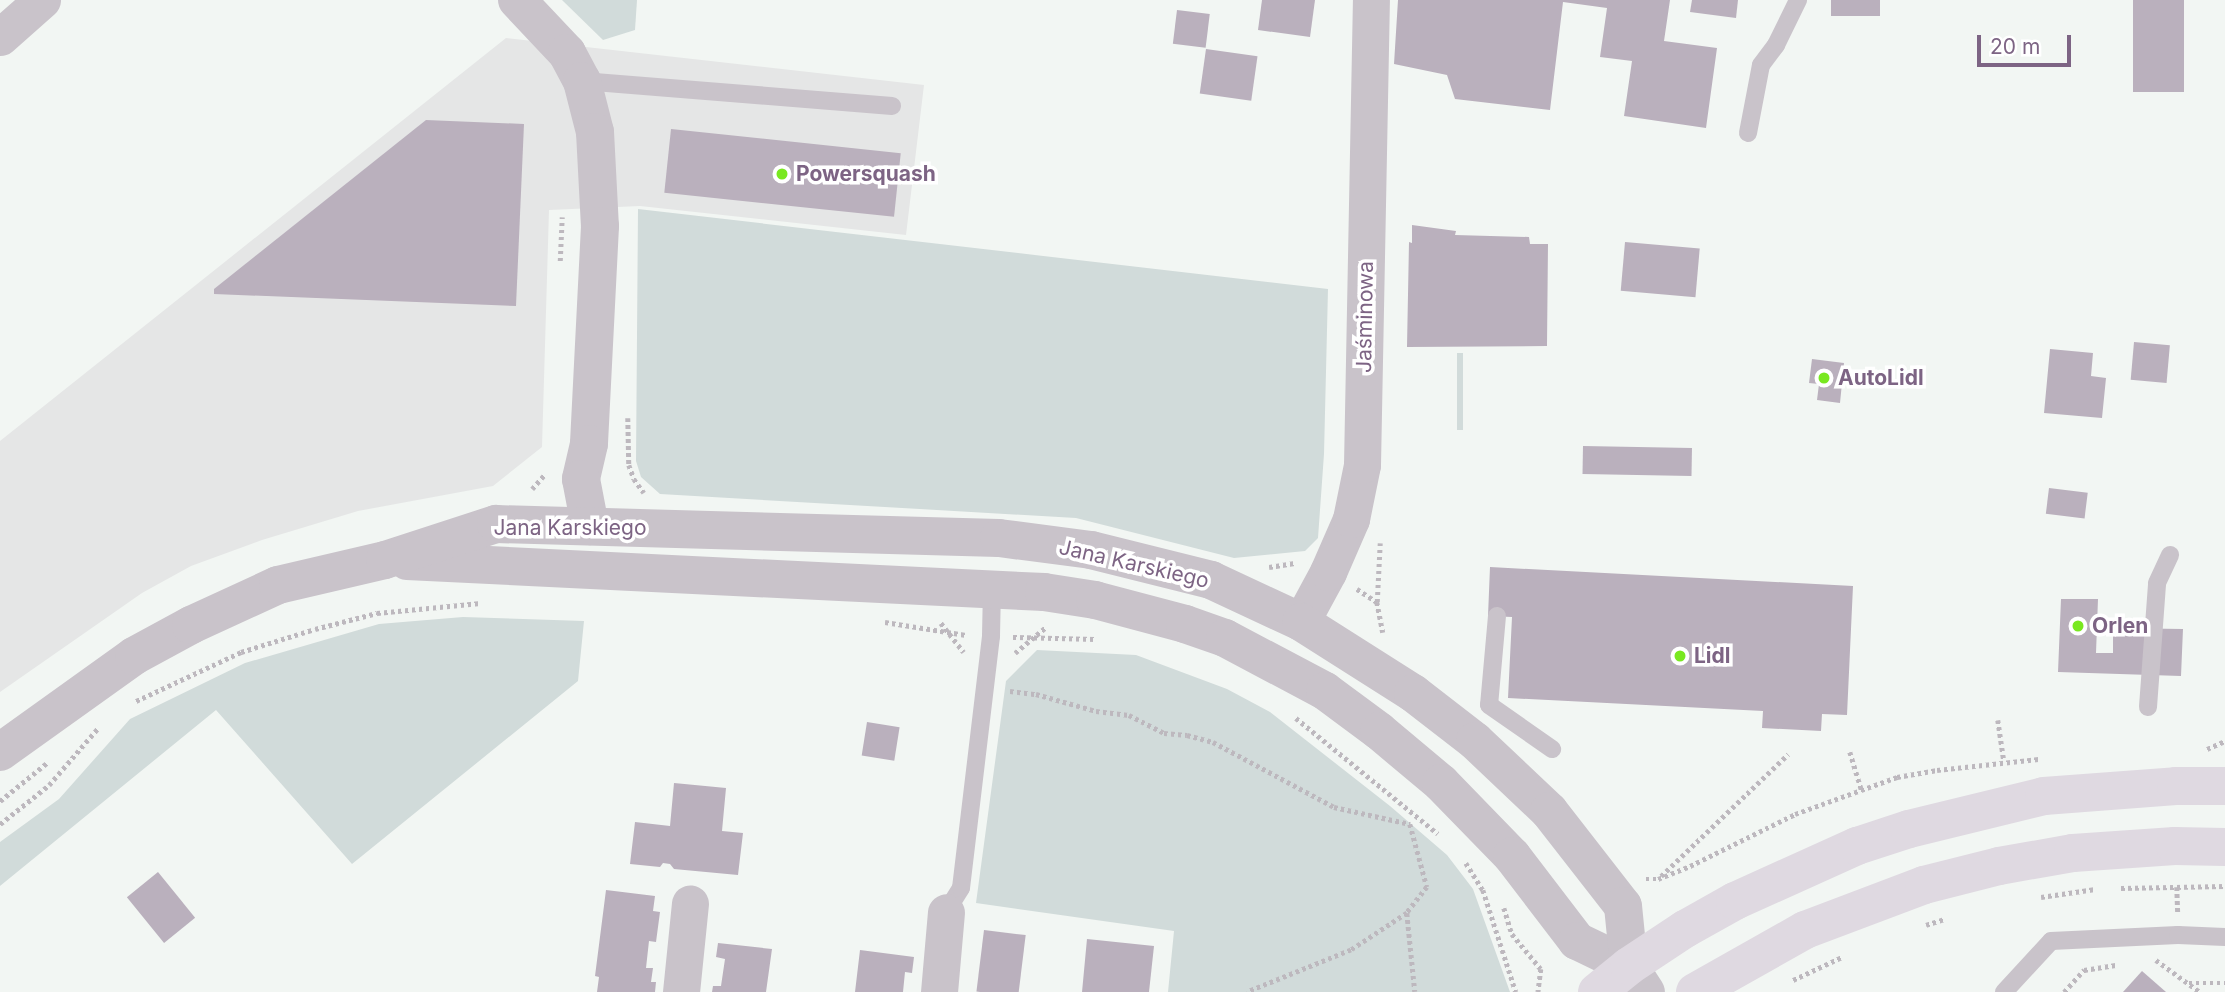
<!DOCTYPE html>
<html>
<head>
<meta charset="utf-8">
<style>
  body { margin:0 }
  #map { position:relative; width:2225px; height:992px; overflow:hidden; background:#f2f6f3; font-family:Inter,sans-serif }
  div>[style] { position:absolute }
  .built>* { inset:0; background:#e5e6e6 }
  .green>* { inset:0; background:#d1dbda; transform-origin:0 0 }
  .building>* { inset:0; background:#bab0bd; transform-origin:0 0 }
  .path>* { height:4.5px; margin-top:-2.25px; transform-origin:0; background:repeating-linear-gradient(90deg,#bdb8be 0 3.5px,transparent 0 7px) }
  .service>* { height:18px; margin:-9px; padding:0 9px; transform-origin:9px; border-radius:9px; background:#c9c3ca }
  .minor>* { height:37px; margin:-18.5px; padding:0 18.5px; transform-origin:18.5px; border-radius:18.5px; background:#c9c3ca }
  .tertiary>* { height:38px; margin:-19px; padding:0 19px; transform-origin:19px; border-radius:19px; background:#c9c3ca }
  .secondary>* { height:38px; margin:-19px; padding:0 19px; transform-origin:19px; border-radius:19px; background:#dfd9e1 }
  .dots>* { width:19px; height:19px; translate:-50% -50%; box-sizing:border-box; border:4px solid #fff; border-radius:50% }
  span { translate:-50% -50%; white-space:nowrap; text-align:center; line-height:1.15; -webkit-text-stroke:7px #fff; paint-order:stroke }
  .poi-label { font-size:21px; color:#7d6484; font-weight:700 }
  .left { translate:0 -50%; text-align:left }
  .street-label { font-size:21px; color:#7d6484 }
  .scale { position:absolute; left:1977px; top:35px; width:94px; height:32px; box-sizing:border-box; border:4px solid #7d6484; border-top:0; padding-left:9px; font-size:21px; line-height:24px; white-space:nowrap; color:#7d6484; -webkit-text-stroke:5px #fff; paint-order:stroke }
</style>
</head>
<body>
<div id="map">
  <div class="built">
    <div style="clip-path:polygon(506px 38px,924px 85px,906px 235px,640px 206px,549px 210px,542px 447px,493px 486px,358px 511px,262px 540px,191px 566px,142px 593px,0 692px,0 441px)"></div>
  </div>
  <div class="green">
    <div style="clip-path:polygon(562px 0,637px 0,635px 30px,603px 40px)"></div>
    <div style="clip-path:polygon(638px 209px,1328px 289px,1324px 454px,1318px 538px,1305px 551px,1234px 558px,1076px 518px,660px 494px,641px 477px,636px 461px)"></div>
    <div style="left:1463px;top:353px;width:77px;height:6px;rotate:90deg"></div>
    <div style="clip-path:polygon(463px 617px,584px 621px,578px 681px,352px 864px,216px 710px,0 886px,0 842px,59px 799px,130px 719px,245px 663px,379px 624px)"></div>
    <div style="clip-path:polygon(1037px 650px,1136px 655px,1227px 689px,1270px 712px,1390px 806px,1447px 855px,1473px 889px,1510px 992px,1168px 992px,1174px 931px,976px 903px,1006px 681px)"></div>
  </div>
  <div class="building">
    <div style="clip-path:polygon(1262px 0,1315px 0,1310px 37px,1258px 30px)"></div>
    <div style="clip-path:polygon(1398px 0,1670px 0,1664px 41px,1717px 48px,1706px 128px,1624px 116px,1632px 61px,1600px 57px,1607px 8px,1563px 2px,1550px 110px,1455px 99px,1447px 75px,1394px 64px)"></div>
    <div style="clip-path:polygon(1692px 0,1738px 0,1736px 18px,1690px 12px)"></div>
    <div style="left:1831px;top:0;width:49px;height:16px"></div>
    <div style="left:2133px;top:0;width:51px;height:92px"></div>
    <div style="left:1177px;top:10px;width:33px;height:34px;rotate:7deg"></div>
    <div style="left:1206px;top:49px;width:52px;height:45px;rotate:8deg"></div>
    <div style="clip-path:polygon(426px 120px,524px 124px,516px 306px,214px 294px,214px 289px)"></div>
    <div style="left:671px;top:129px;width:231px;height:64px;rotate:6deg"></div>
    <div style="clip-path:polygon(1412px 225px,1456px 231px,1455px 235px,1529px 237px,1530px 244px,1548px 244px,1547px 346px,1407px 347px,1409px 242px,1412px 243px)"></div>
    <div style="left:1625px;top:242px;width:75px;height:49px;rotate:5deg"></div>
    <div style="left:2134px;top:342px;width:36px;height:38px;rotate:5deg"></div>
    <div style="clip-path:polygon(2050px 349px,2093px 353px,2091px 376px,2106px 378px,2102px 418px,2044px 413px)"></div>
    <div style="clip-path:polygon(1812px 359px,1844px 363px,1840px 403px,1817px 400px,1819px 384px,1809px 383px)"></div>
    <div style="left:1583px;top:446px;width:109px;height:28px;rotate:1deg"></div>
    <div style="left:2049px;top:488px;width:39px;height:26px;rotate:7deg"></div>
    <div style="clip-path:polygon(1490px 567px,1853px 586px,1847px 715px,1822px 714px,1821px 731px,1762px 728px,1763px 711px,1508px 698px,1512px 617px,1488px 616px)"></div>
    <div style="clip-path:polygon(2061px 599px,2098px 599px,2096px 653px,2113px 653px,2113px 628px,2183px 629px,2181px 676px,2058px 672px)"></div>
    <div style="left:867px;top:722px;width:33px;height:34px;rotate:9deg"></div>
    <div style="clip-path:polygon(674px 783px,726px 788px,722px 831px,743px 833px,738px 875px,674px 869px,670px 864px,663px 863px,660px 867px,630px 864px,635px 822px,670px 826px)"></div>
    <div style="left:158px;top:872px;width:59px;height:40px;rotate:51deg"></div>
    <div style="clip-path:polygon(606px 890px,655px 896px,653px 911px,660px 912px,656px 942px,649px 941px,646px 968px,653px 968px,651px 982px,656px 982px,655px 992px,597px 992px,599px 977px,595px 976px)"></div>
    <div style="left:984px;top:930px;width:42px;height:62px;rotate:7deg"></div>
    <div style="clip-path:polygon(1087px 939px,1154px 946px,1149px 992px,1082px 992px)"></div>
    <div style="clip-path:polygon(718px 943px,772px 949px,766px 992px,712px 992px,713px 986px,721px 986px,725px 959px,716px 957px)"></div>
    <div style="clip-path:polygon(860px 950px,914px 957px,912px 973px,905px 972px,903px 992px,855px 992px)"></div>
    <div style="clip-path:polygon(2142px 971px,2166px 992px,2123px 992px)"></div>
  </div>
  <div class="path">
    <div style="left:560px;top:261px;width:44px;rotate:-87.4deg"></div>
    <div style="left:628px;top:418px;width:47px;rotate:88.8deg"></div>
    <div style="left:629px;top:465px;width:15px;rotate:70deg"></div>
    <div style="left:634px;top:479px;width:17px;rotate:54deg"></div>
    <div style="left:532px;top:489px;width:20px;rotate:-49deg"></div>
    <div style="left:1269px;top:567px;width:26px;rotate:-9deg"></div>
    <div style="left:1357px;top:589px;width:24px;rotate:33deg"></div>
    <div style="left:1377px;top:602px;width:31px;rotate:79deg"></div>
    <div style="left:1377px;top:602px;width:59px;rotate:-87.1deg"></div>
    <div style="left:885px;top:622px;width:82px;rotate:9.1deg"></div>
    <div style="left:941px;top:623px;width:37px;rotate:52deg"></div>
    <div style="left:1013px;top:637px;width:82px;rotate:1.4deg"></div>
    <div style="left:1015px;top:653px;width:40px;rotate:-40deg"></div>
    <div style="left:1010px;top:691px;width:26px;rotate:7deg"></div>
    <div style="left:1036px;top:694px;width:62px;rotate:15.8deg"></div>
    <div style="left:1096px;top:711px;width:33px;rotate:7deg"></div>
    <div style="left:1129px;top:715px;width:39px;rotate:27deg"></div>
    <div style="left:1164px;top:733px;width:23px;rotate:5deg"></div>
    <div style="left:1187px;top:735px;width:27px;rotate:15deg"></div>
    <div style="left:1213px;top:742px;width:137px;rotate:28.2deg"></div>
    <div style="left:1334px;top:807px;width:78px;rotate:12.6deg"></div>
    <div style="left:1410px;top:824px;width:65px;rotate:74.9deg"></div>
    <div style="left:1427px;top:887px;width:33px;rotate:128deg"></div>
    <div style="left:1407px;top:913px;width:67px;rotate:146.5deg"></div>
    <div style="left:1351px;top:950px;width:112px;rotate:158deg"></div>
    <div style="left:136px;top:701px;width:116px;rotate:-25deg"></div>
    <div style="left:241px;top:652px;width:77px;rotate:-17.3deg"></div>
    <div style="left:315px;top:629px;width:64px;rotate:-14.5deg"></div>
    <div style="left:377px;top:613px;width:104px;rotate:-5.5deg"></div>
    <div style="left:1296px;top:718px;width:183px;rotate:39.2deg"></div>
    <div style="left:1998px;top:720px;width:41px;rotate:81.7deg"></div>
    <div style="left:2207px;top:749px;width:20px;rotate:-24deg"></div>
    <div style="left:1850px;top:752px;width:39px;rotate:73deg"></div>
    <div style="left:0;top:801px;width:62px;rotate:-39.1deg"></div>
    <div style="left:0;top:824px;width:63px;rotate:-38.5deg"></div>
    <div style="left:49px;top:785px;width:75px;rotate:-49.3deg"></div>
    <div style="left:1466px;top:863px;width:32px;rotate:58deg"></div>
    <div style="left:1483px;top:890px;width:107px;rotate:72.1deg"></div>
    <div style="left:1661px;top:876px;width:176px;rotate:-43.8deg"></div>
    <div style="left:1646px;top:879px;width:12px"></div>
    <div style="left:1658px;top:879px;width:35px;rotate:-22deg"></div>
    <div style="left:1690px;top:866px;width:117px;rotate:-26.3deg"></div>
    <div style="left:1795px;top:814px;width:109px;rotate:-19.9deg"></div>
    <div style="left:1897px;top:777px;width:41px;rotate:-9.9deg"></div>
    <div style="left:1937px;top:770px;width:102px;rotate:-6.2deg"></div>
    <div style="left:2177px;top:887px;width:26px;rotate:88deg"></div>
    <div style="left:2121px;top:888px;width:104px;rotate:-1.1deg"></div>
    <div style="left:2041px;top:897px;width:55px;rotate:-8.4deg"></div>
    <div style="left:1504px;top:908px;width:27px;rotate:73deg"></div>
    <div style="left:1512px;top:934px;width:45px;rotate:50.4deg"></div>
    <div style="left:1541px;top:969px;width:23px;rotate:97deg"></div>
    <div style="left:1407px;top:913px;width:79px;rotate:84.2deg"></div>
    <div style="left:1926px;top:925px;width:19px;rotate:-18deg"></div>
    <div style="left:2156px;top:960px;width:54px;rotate:36deg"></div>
    <div style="left:1793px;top:980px;width:54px;rotate:-25.1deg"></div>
    <div style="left:2189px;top:983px;width:36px"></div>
    <div style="left:2064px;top:992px;width:30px;rotate:-48deg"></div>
    <div style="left:2084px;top:970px;width:32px;rotate:-9deg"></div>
  </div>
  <div class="service">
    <div style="left:582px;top:81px;width:311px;rotate:4.6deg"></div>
    <div style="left:1748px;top:133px;width:69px;rotate:-79.2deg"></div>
    <div style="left:1761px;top:65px;width:25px;rotate:-53deg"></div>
    <div style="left:1776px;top:45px;width:50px;rotate:-63.9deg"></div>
    <div style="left:1497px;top:616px;width:89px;rotate:95.1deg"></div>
    <div style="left:1489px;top:705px;width:77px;rotate:34.9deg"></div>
    <div style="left:2148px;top:707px;width:124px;rotate:-85.8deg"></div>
    <div style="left:2157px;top:583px;width:31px;rotate:-65deg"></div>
    <div style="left:946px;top:912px;width:28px;rotate:-58deg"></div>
    <div style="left:961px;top:888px;width:254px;rotate:-83.2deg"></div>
    <div style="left:991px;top:636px;width:48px;rotate:-88.8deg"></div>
    <div style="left:2004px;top:992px;width:69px;rotate:-47.3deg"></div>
    <div style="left:2051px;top:941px;width:127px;rotate:-2.7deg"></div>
    <div style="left:2178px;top:935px;width:47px;rotate:2.4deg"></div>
  </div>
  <div class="minor">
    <div style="left:0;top:37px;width:56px;rotate:-41.4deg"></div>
    <div style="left:1301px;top:622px;width:57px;rotate:-61.6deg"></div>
    <div style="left:1328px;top:572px;width:58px;rotate:-66.5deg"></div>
    <div style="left:1351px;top:519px;width:55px;rotate:-78.5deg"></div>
    <div style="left:1362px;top:465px;width:465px;rotate:-88.9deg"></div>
    <div style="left:681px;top:992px;width:89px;rotate:-84.2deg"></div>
    <div style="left:939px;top:992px;width:80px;rotate:-85deg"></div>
  </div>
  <div class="tertiary">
    <div style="left:517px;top:0;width:73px;rotate:46.7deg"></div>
    <div style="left:567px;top:53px;width:32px;rotate:62deg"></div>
    <div style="left:582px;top:81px;width:53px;rotate:75.7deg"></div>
    <div style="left:595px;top:132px;width:94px;rotate:87deg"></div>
    <div style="left:600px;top:226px;width:218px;rotate:92.9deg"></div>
    <div style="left:589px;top:444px;width:36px;rotate:103deg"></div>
    <div style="left:581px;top:479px;width:48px;rotate:79.2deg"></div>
    <div style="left:407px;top:561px;width:638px;rotate:2.79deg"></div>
    <div style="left:1044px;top:592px;width:52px;rotate:8.9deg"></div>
    <div style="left:1095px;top:600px;width:93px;rotate:14.9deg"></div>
    <div style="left:1185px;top:624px;width:42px;rotate:19.3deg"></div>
    <div style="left:1225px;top:638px;width:113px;rotate:27.9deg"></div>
    <div style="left:1325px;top:691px;width:67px;rotate:36.5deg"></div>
    <div style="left:1379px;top:731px;width:81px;rotate:40deg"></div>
    <div style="left:1441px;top:783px;width:102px;rotate:45.8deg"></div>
    <div style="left:1512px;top:856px;width:107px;rotate:52.6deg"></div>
    <div style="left:1577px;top:941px;width:58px;rotate:25.7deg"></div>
    <div style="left:0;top:752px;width:165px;rotate:-35.6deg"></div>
    <div style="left:134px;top:656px;width:65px;rotate:-28.5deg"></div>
    <div style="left:191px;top:625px;width:96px;rotate:-24.7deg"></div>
    <div style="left:278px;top:585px;width:110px;rotate:-13.2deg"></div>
    <div style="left:385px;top:560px;width:117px;rotate:-18deg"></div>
    <div style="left:496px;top:524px;width:503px;rotate:1.59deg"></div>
    <div style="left:999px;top:538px;width:93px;rotate:7.4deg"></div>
    <div style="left:1091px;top:550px;width:124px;rotate:14deg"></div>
    <div style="left:1211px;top:580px;width:99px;rotate:25deg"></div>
    <div style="left:1301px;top:622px;width:133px;rotate:32.4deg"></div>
    <div style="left:1413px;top:693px;width:78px;rotate:37.7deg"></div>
    <div style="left:1475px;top:741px;width:102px;rotate:43.4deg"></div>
    <div style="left:1549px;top:811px;width:120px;rotate:52.1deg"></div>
    <div style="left:1623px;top:906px;width:60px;rotate:84.3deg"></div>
    <div style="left:1629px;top:966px;width:31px;rotate:57deg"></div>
  </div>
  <div class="secondary">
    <div style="left:1597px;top:992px;width:41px;rotate:-39.1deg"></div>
    <div style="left:1629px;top:966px;width:67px;rotate:-33.5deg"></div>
    <div style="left:1685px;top:929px;width:57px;rotate:-29.2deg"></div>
    <div style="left:1735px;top:901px;width:134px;rotate:-24.3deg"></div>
    <div style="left:1857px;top:846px;width:55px;rotate:-18.1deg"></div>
    <div style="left:1909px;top:829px;width:139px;rotate:-13.7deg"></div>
    <div style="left:2044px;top:796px;width:132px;rotate:-4.3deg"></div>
    <div style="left:2176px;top:786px;width:49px"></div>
    <div style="left:1695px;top:992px;width:126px;rotate:-29.4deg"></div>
    <div style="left:1805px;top:930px;width:127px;rotate:-20.7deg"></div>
    <div style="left:1924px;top:885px;width:77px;rotate:-14.2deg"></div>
    <div style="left:1999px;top:866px;width:75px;rotate:-10deg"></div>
    <div style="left:2073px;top:853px;width:102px;rotate:-3.9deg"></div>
    <div style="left:2175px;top:846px;width:50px;rotate:1.1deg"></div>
  </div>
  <div class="dots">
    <div style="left:782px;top:174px;background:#79e820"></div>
    <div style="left:1824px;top:378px;background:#79e820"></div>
    <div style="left:2078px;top:626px;background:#79e820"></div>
    <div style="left:1680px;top:656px;background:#79e820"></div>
  </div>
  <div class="poi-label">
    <span class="left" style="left:796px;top:174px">Powersquash</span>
    <span class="left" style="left:1838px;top:378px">AutoLidl</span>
    <span class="left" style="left:2092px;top:626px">Orlen</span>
    <span class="left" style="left:1694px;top:656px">Lidl</span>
  </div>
  <div class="street-label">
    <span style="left:1365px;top:317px;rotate:-89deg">Jaśminowa</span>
    <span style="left:570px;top:528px">Jana Karskiego</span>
    <span style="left:1134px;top:564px;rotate:13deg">Jana Karskiego</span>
  </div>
  <div class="scale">20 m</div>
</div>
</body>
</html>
